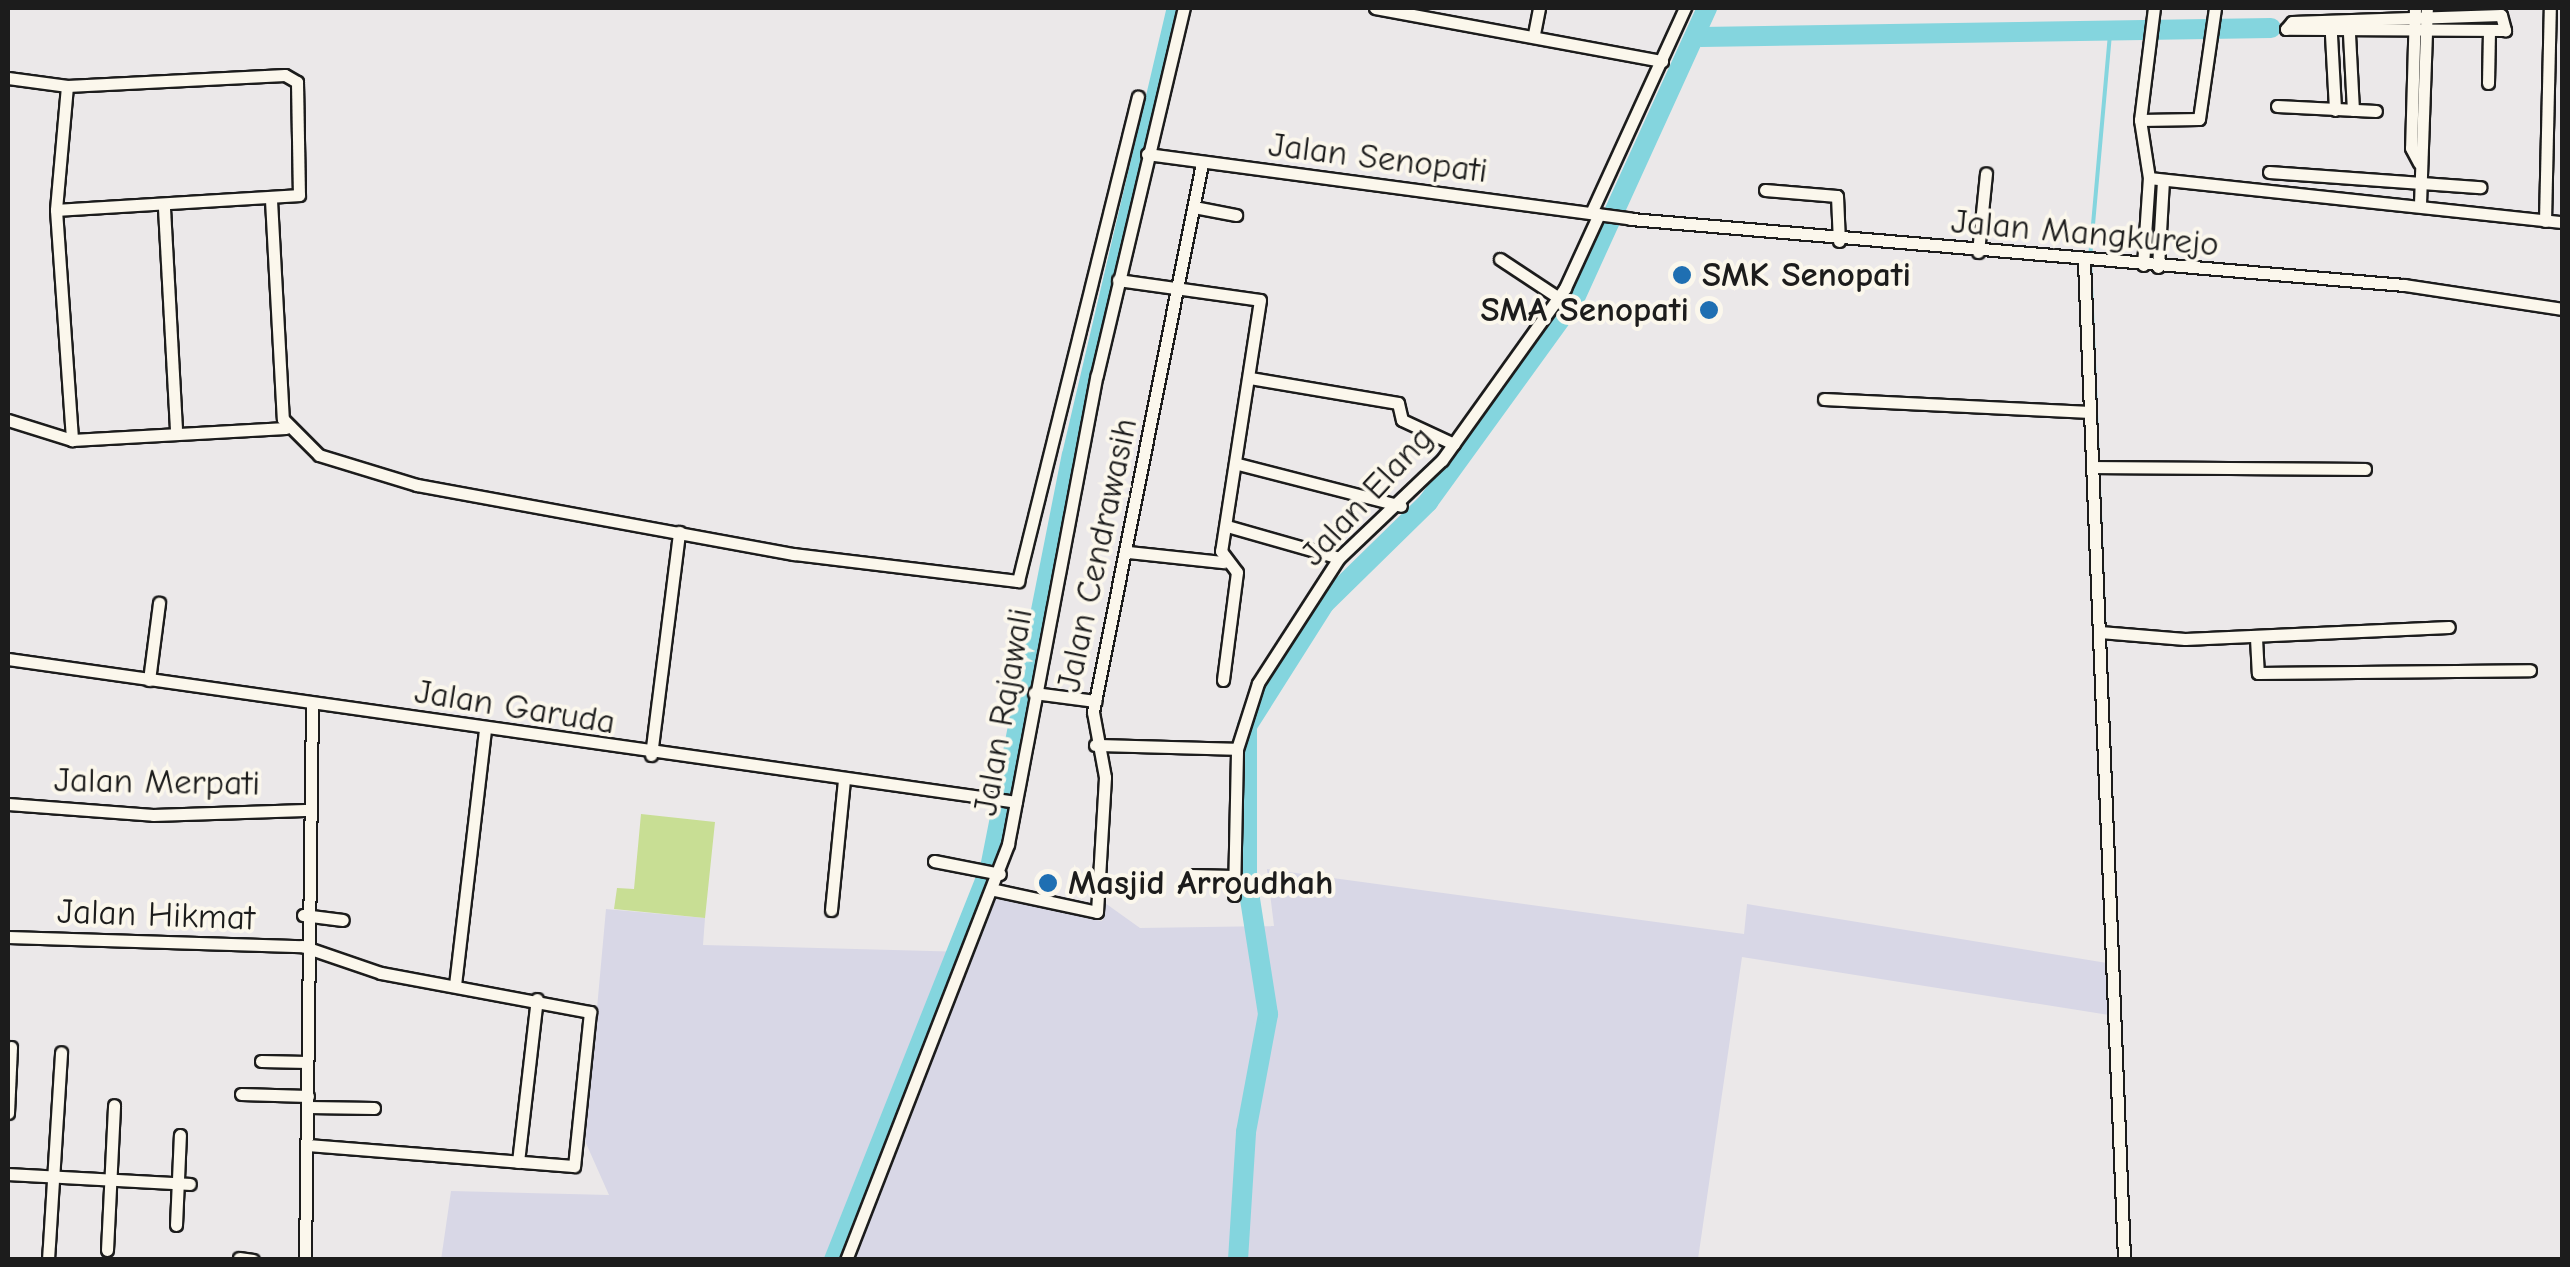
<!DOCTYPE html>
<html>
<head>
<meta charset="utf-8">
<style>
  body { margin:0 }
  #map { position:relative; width:2570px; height:1267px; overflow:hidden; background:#ebe8e9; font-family:"Comic Neue",sans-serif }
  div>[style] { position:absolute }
  .built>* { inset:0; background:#d8d7e6 }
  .green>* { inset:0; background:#c8de94 }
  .stream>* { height:4px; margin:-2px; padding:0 2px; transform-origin:2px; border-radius:2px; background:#84d5de }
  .river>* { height:20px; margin:-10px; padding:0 10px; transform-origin:10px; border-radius:10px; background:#84d5de }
  .roads { filter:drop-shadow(2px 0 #1c1c1c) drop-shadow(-2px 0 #1c1c1c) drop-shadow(0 2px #1c1c1c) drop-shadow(0 -2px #1c1c1c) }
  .minor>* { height:11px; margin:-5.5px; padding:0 5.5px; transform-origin:5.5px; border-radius:5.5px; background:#fbf7ec }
  .dots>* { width:28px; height:28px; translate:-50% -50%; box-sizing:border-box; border:5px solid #fbf7ec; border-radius:50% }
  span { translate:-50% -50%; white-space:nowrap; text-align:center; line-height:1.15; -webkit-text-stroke:8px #fbf7ec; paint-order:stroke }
  .street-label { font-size:35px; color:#1c1c1c }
  .poi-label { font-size:35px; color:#1c1c1c; font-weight:700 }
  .left { translate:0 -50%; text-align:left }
  .right { translate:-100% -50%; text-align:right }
  .frame { position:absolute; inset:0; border:10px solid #1c1c1c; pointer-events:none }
</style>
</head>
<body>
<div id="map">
  <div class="built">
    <div style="clip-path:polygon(1267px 869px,1744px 934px,1747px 904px,2107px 963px,2109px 1015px,1742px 957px,1698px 1259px,441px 1260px,451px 1191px,609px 1195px,585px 1141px,606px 909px,705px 918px,703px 945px,968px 952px,992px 897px,1102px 921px,1105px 903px,1140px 928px,1274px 926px)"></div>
  </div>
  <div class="green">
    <div style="clip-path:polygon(641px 814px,715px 822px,705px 918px,614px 909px,617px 888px,634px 889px)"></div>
  </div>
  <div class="stream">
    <div style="left:2110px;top:34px;width:227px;rotate:95.1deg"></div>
    <div style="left:2090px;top:260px;width:841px;rotate:87.75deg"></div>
  </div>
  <div class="river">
    <div style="left:1701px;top:37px;width:570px;rotate:-0.9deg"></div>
    <div style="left:834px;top:1260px;width:422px;rotate:-68.3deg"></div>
    <div style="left:990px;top:868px;width:421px;rotate:-78.8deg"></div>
    <div style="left:1072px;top:455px;width:459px;rotate:-76.8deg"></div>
    <div style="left:1238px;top:1260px;width:128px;rotate:-86.4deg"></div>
    <div style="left:1246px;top:1132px;width:120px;rotate:-79.4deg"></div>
    <div style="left:1268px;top:1014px;width:136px;rotate:-98.9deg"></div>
    <div style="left:1247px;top:880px;width:154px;rotate:-90deg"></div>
    <div style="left:1247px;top:726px;width:144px;rotate:-57.7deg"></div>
    <div style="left:1324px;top:604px;width:146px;rotate:-44.4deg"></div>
    <div style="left:1428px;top:502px;width:249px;rotate:-54.1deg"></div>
    <div style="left:1574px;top:300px;width:321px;rotate:-65.5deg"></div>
  </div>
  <div class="roads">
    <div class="minor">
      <div style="left:1375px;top:8px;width:292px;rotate:10.5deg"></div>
      <div style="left:2415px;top:8px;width:140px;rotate:91.6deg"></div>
      <div style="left:2411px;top:148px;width:17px;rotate:62deg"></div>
      <div style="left:2501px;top:15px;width:16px;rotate:75deg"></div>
      <div style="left:2505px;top:30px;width:219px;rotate:-179.7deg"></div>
      <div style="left:2286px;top:29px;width:9px;rotate:-49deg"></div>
      <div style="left:2292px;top:22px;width:209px;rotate:-1.9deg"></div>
      <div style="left:1534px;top:34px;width:26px;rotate:-79deg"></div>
      <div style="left:2349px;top:34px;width:76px;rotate:87deg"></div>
      <div style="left:2331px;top:35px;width:75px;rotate:86.9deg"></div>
      <div style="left:8px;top:78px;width:60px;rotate:7.7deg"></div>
      <div style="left:67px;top:86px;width:218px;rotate:-2.9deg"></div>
      <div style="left:285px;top:75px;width:14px;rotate:30deg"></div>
      <div style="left:297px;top:82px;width:113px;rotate:89deg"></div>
      <div style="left:299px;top:195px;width:243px;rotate:176.5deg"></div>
      <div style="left:2488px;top:83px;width:53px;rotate:-88.9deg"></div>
      <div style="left:67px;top:86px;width:124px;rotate:95.1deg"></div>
      <div style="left:56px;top:210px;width:231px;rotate:86deg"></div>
      <div style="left:2277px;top:106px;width:99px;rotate:2.9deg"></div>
      <div style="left:2140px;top:120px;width:59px;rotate:-1deg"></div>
      <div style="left:2199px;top:119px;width:112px;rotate:-81.8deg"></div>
      <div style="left:1147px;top:154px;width:488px;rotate:7.6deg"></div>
      <div style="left:1631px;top:219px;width:776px;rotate:4.88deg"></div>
      <div style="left:2404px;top:285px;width:160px;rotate:8.6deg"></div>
      <div style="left:2269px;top:172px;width:212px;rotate:4.1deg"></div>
      <div style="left:2149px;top:178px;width:415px;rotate:6.1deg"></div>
      <div style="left:1765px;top:190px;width:72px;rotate:4.8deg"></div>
      <div style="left:1837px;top:196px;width:45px;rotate:87.5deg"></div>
      <div style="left:271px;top:200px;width:219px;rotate:86.9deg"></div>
      <div style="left:283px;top:419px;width:51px;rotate:45deg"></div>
      <div style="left:319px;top:455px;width:102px;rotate:17deg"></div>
      <div style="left:417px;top:485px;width:383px;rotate:10.4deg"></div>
      <div style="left:794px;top:554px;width:226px;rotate:6.9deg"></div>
      <div style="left:1018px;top:581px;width:499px;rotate:-76.1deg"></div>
      <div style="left:2420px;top:204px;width:196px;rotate:-88deg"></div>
      <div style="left:1194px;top:207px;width:43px;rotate:10.8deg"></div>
      <div style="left:164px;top:208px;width:225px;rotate:86.9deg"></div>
      <div style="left:1591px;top:213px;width:226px;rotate:-65.4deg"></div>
      <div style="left:2545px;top:221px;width:213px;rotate:-88.7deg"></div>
      <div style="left:1978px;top:252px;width:79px;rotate:-84.2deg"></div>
      <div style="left:1500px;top:259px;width:71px;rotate:33.5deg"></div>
      <div style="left:2084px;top:262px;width:999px;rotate:87.7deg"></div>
      <div style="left:2143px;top:265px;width:87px;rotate:-86.1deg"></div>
      <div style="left:2149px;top:178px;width:59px;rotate:-98.8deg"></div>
      <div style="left:2140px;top:120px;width:113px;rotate:-82.9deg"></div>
      <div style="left:2158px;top:267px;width:87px;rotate:-86.7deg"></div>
      <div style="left:1118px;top:280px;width:143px;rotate:8deg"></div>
      <div style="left:1260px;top:300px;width:254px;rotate:98.8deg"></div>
      <div style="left:1221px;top:551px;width:26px;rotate:53deg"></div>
      <div style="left:1237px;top:572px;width:109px;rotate:97.4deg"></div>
      <div style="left:1250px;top:378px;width:150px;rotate:9.6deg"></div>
      <div style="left:1398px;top:403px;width:17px;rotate:77deg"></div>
      <div style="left:1402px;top:420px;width:57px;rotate:24.8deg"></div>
      <div style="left:1824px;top:399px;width:266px;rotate:2.8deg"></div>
      <div style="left:8px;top:420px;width:67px;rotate:17.4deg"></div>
      <div style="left:72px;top:440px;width:214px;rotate:-3.2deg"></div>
      <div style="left:1238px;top:464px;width:168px;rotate:14.4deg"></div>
      <div style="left:2093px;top:467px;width:272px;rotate:0.4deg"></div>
      <div style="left:1227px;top:526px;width:116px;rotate:15.9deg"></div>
      <div style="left:1129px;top:552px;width:95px;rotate:6.1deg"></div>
      <div style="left:2100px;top:632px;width:85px;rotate:4.7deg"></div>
      <div style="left:2185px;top:639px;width:264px;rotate:-2.6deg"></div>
      <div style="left:2256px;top:638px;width:35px;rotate:87deg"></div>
      <div style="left:2258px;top:673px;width:272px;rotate:-0.6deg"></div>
      <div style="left:8px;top:659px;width:1018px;rotate:8.07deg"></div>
      <div style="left:149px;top:680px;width:78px;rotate:-82.6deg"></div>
      <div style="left:1034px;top:693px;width:62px;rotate:7.5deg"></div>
      <div style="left:1095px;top:745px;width:142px;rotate:1.6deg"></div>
      <div style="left:651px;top:755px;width:225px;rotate:-82.8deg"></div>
      <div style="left:8px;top:804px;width:145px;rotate:4.3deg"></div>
      <div style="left:153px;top:815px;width:152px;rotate:-1.9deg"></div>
      <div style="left:934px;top:861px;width:67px;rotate:11.1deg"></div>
      <div style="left:1190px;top:875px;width:44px;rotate:1.3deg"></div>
      <div style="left:995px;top:890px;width:104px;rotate:12.2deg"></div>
      <div style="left:1097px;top:912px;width:135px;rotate:-86.6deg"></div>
      <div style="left:1105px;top:777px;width:66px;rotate:-100.5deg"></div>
      <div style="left:1093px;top:712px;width:560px;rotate:-78.77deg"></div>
      <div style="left:1234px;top:895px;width:146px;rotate:-88.8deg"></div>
      <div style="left:1237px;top:749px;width:69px;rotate:-72.3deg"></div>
      <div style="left:1258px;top:683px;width:149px;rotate:-57.1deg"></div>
      <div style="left:1339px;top:558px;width:142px;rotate:-43.6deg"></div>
      <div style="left:1442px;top:460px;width:211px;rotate:-54.4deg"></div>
      <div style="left:1565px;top:288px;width:81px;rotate:-65.3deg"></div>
      <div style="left:831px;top:910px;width:132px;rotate:-84.3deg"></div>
      <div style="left:303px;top:915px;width:40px;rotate:7.1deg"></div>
      <div style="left:8px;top:937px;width:294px;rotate:1.8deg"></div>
      <div style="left:302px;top:946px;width:83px;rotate:18.9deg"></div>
      <div style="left:381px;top:973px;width:213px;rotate:10.6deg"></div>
      <div style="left:590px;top:1012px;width:155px;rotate:95.9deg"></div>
      <div style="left:574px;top:1166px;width:265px;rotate:-175.5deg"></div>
      <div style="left:455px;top:985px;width:256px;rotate:-83.3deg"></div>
      <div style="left:261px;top:1061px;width:46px;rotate:1.2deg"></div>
      <div style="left:241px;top:1094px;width:67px;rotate:1.7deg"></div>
      <div style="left:309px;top:1107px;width:65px;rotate:0.9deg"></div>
      <div style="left:8px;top:1113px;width:66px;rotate:-87.4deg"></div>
      <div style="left:518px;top:1162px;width:164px;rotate:-83.4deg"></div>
      <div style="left:8px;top:1174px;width:182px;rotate:3.1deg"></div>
      <div style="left:176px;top:1225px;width:90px;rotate:-87.5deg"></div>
      <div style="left:107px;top:1250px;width:145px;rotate:-87.2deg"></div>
      <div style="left:239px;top:1258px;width:14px;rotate:8deg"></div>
      <div style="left:48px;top:1260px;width:208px;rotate:-86.4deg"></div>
      <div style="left:305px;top:1260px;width:556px;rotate:-89.28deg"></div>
      <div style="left:846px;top:1260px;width:446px;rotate:-68.7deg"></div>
      <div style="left:1008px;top:844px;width:477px;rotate:-79.3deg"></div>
      <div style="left:1097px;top:375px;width:377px;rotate:-76.7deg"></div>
    </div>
  </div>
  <div class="dots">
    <div style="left:1682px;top:275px;background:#1f6fb2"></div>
    <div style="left:1709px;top:310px;background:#1f6fb2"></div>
    <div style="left:1048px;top:883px;background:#1f6fb2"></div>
  </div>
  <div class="street-label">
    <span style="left:1378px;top:158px;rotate:7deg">Jalan Senopati</span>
    <span style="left:2085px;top:233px;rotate:5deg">Jalan Mangkurejo</span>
    <span style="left:1367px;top:496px;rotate:-47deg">Jalan Elang</span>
    <span style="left:1097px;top:555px;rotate:-78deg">Jalan Cendrawasih</span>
    <span style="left:515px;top:707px;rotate:9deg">Jalan Garuda</span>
    <span style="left:1003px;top:712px;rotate:-80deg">Jalan Rajawali</span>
    <span style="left:157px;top:782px;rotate:1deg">Jalan Merpati</span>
    <span style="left:156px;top:915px;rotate:2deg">Jalan Hikmat</span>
  </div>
  <div class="poi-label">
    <span class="left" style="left:1702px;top:275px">SMK Senopati</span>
    <span class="right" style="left:1689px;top:310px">SMA Senopati</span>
    <span class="left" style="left:1068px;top:883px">Masjid Arroudhah</span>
  </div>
  <div class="frame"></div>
</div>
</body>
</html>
